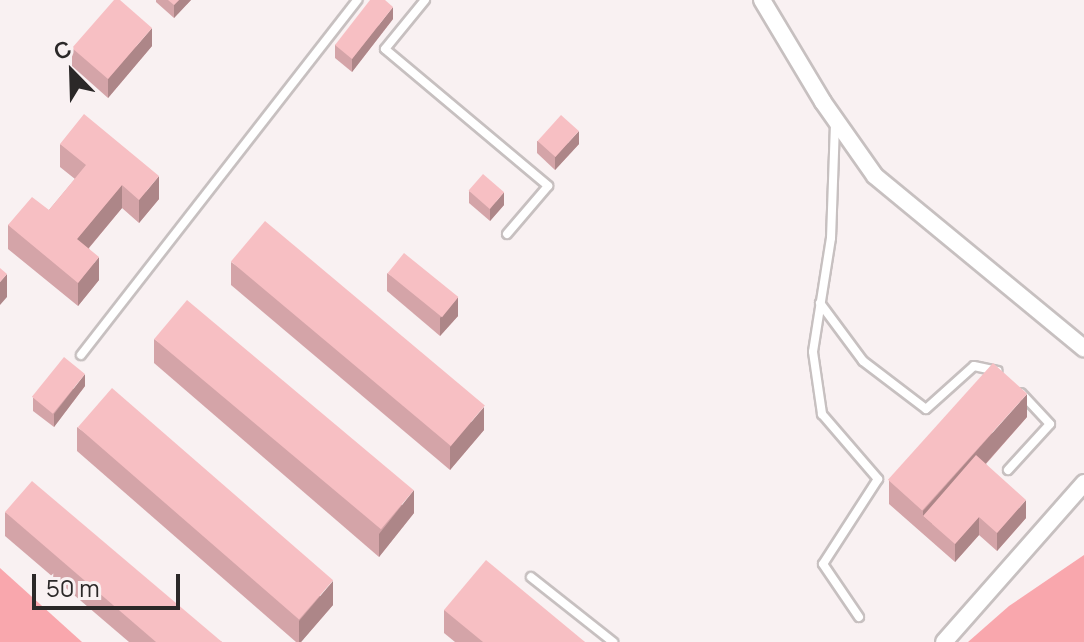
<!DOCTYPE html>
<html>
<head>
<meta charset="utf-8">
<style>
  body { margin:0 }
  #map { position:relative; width:1084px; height:642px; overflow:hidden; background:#f9f1f2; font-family:Manrope,sans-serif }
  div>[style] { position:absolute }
  .green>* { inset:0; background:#f9a7ad }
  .roads { filter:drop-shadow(2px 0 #c7c0c0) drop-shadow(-2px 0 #c7c0c0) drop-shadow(0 2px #c7c0c0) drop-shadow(0 -2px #c7c0c0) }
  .service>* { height:8px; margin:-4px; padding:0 4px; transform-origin:4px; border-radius:4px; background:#fff }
  .minor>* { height:16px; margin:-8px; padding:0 8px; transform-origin:8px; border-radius:8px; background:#fff }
  .wall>* { inset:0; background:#d4a4a8 }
  .shaded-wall>* { inset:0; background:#ad8688 }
  .building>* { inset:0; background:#f7bfc3; transform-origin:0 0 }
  span { translate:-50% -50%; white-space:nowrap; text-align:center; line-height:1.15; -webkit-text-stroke:8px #f9f1f2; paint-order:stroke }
  .north { position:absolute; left:32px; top:32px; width:80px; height:80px; -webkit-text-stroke:6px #f9f1f2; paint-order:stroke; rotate:337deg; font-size:22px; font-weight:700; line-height:32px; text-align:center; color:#2b2828 }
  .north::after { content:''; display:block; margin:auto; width:28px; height:36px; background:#2b2828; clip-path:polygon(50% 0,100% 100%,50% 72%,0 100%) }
  .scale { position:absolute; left:32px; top:574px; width:148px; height:36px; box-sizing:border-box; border:4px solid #2b2828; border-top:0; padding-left:10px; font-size:24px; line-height:28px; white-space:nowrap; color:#2b2828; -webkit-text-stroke:6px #f9f1f2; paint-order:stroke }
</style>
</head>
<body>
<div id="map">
  <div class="green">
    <div style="clip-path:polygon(1084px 555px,1084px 642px,968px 642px,1009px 606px)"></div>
    <div style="clip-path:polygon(0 568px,82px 642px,0 642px)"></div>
  </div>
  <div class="roads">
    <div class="service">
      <div style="left:425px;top:0;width:63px;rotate:129.2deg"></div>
      <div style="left:385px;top:49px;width:213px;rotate:40deg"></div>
      <div style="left:548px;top:186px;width:63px;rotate:130.5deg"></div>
      <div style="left:835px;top:124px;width:114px;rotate:92deg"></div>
      <div style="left:831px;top:238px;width:115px;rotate:99deg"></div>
      <div style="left:813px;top:352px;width:63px;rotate:81.7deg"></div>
      <div style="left:822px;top:414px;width:86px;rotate:49.3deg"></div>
      <div style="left:878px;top:479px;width:101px;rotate:122.9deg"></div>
      <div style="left:823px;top:564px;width:64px;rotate:55.8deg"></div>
      <div style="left:820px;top:303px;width:72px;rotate:53.4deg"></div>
      <div style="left:863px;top:361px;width:79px;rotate:37.3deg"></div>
      <div style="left:926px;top:409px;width:64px;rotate:-41.9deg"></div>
      <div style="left:974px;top:366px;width:24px;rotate:12deg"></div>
      <div style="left:81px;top:355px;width:450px;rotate:-52.1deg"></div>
      <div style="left:1008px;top:470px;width:62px;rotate:-47.6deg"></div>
      <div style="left:1050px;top:424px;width:42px;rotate:-133.1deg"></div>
      <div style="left:531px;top:577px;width:105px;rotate:38.4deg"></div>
    </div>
    <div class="minor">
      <div style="left:762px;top:0;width:119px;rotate:59.1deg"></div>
      <div style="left:823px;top:102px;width:90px;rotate:54.9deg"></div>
      <div style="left:875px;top:176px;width:271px;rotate:39.5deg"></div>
      <div style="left:944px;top:642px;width:212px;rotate:-48.6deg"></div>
    </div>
  </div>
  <div class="wall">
    <div style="clip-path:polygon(156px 0,191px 0,174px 18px,156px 2px)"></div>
    <div style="clip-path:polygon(393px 19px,352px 72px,335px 58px,335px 45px)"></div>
    <div style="clip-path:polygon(152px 46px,108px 98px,72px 66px,72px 48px)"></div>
    <div style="clip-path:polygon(537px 141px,579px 144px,555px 170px,537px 153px)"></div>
    <div style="clip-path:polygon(60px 144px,159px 199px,139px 223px,122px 208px,89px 248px,99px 280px,78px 306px,8px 249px,8px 225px,49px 210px,75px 179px,60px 167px)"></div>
    <div style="clip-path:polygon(469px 191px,504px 205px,490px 221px,469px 203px)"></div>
    <div style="clip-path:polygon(231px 262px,484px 430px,450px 470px,231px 285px)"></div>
    <div style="clip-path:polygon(387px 273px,458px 316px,440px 336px,387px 291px)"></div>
    <div style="clip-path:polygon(154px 339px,414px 513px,379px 557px,154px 363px)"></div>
    <div style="clip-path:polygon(85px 386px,54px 427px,33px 411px,33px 398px)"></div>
    <div style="clip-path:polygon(1027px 417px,986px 464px,1026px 518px,997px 551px,979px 535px,955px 562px,889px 504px,889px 480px)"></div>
    <div style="clip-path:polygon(77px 427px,333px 605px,301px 642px,296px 642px,77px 451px)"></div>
    <div style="clip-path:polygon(5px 512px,222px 642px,129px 642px,5px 536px)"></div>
    <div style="clip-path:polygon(444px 610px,585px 642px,455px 642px,444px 633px)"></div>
  </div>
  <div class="shaded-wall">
    <div style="clip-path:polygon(179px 0,191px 0,174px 18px,174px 5px)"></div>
    <div style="clip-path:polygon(393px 7px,393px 19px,352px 72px,352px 59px)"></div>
    <div style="clip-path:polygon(152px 28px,152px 46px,108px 98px,108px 79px)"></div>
    <div style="clip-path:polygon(579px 131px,579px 144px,555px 170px,555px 157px)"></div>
    <div style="clip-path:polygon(159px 176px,159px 199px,139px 223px,139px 200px)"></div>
    <div style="clip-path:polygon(122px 185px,122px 208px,77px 262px,77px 239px)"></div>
    <div style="clip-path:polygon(504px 192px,504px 205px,490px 221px,490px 209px)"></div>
    <div style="clip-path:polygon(99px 257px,99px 280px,78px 306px,78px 283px)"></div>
    <div style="clip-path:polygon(7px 274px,7px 297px,0 305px,0 282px)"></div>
    <div style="clip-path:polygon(458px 297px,458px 316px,440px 336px,440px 318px)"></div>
    <div style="clip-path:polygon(85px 374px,85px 386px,54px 427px,54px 414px)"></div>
    <div style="clip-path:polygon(1027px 394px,1027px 417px,932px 524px,923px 516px,923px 511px)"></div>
    <div style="clip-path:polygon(484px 407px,484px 430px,450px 470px,450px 447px)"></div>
    <div style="clip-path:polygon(414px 490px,414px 513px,379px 557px,379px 534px)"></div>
    <div style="clip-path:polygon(1026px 500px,1026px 518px,997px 551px,997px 533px)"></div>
    <div style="clip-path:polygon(979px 517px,979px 535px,955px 562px,955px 544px)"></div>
    <div style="clip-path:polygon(333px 581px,333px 605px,301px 642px,299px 642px,299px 621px)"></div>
  </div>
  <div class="building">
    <div style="clip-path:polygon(114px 0,120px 0,152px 28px,108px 79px,72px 48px)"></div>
    <div style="clip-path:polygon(168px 0,179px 0,174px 5px)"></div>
    <div style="clip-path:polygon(370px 0,385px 0,393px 7px,352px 59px,335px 45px)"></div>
    <div style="clip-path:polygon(84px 114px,159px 176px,139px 200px,122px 185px,77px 239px,99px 257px,78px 283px,8px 225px,32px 197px,49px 210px,86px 165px,60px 144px)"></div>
    <div style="left:561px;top:115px;width:24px;height:35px;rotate:42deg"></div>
    <div style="left:483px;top:174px;width:28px;height:22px;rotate:41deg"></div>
    <div style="left:265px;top:221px;width:287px;height:53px;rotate:40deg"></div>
    <div style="left:404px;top:253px;width:70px;height:26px;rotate:39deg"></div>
    <div style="clip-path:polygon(0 268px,7px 274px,0 282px)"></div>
    <div style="left:187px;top:300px;width:296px;height:51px;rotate:40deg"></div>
    <div style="left:64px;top:357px;width:27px;height:51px;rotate:39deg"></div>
    <div style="left:993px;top:363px;width:46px;height:157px;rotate:42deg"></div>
    <div style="left:112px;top:388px;width:293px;height:52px;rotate:41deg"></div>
    <div style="clip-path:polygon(976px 455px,1026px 500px,997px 533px,979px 517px,955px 544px,923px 516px)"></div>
    <div style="clip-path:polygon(32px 481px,222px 642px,156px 642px,5px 512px)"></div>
    <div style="clip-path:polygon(486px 560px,585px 642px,483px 642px,444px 610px)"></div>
  </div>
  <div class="north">С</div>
  <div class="scale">50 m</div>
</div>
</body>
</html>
